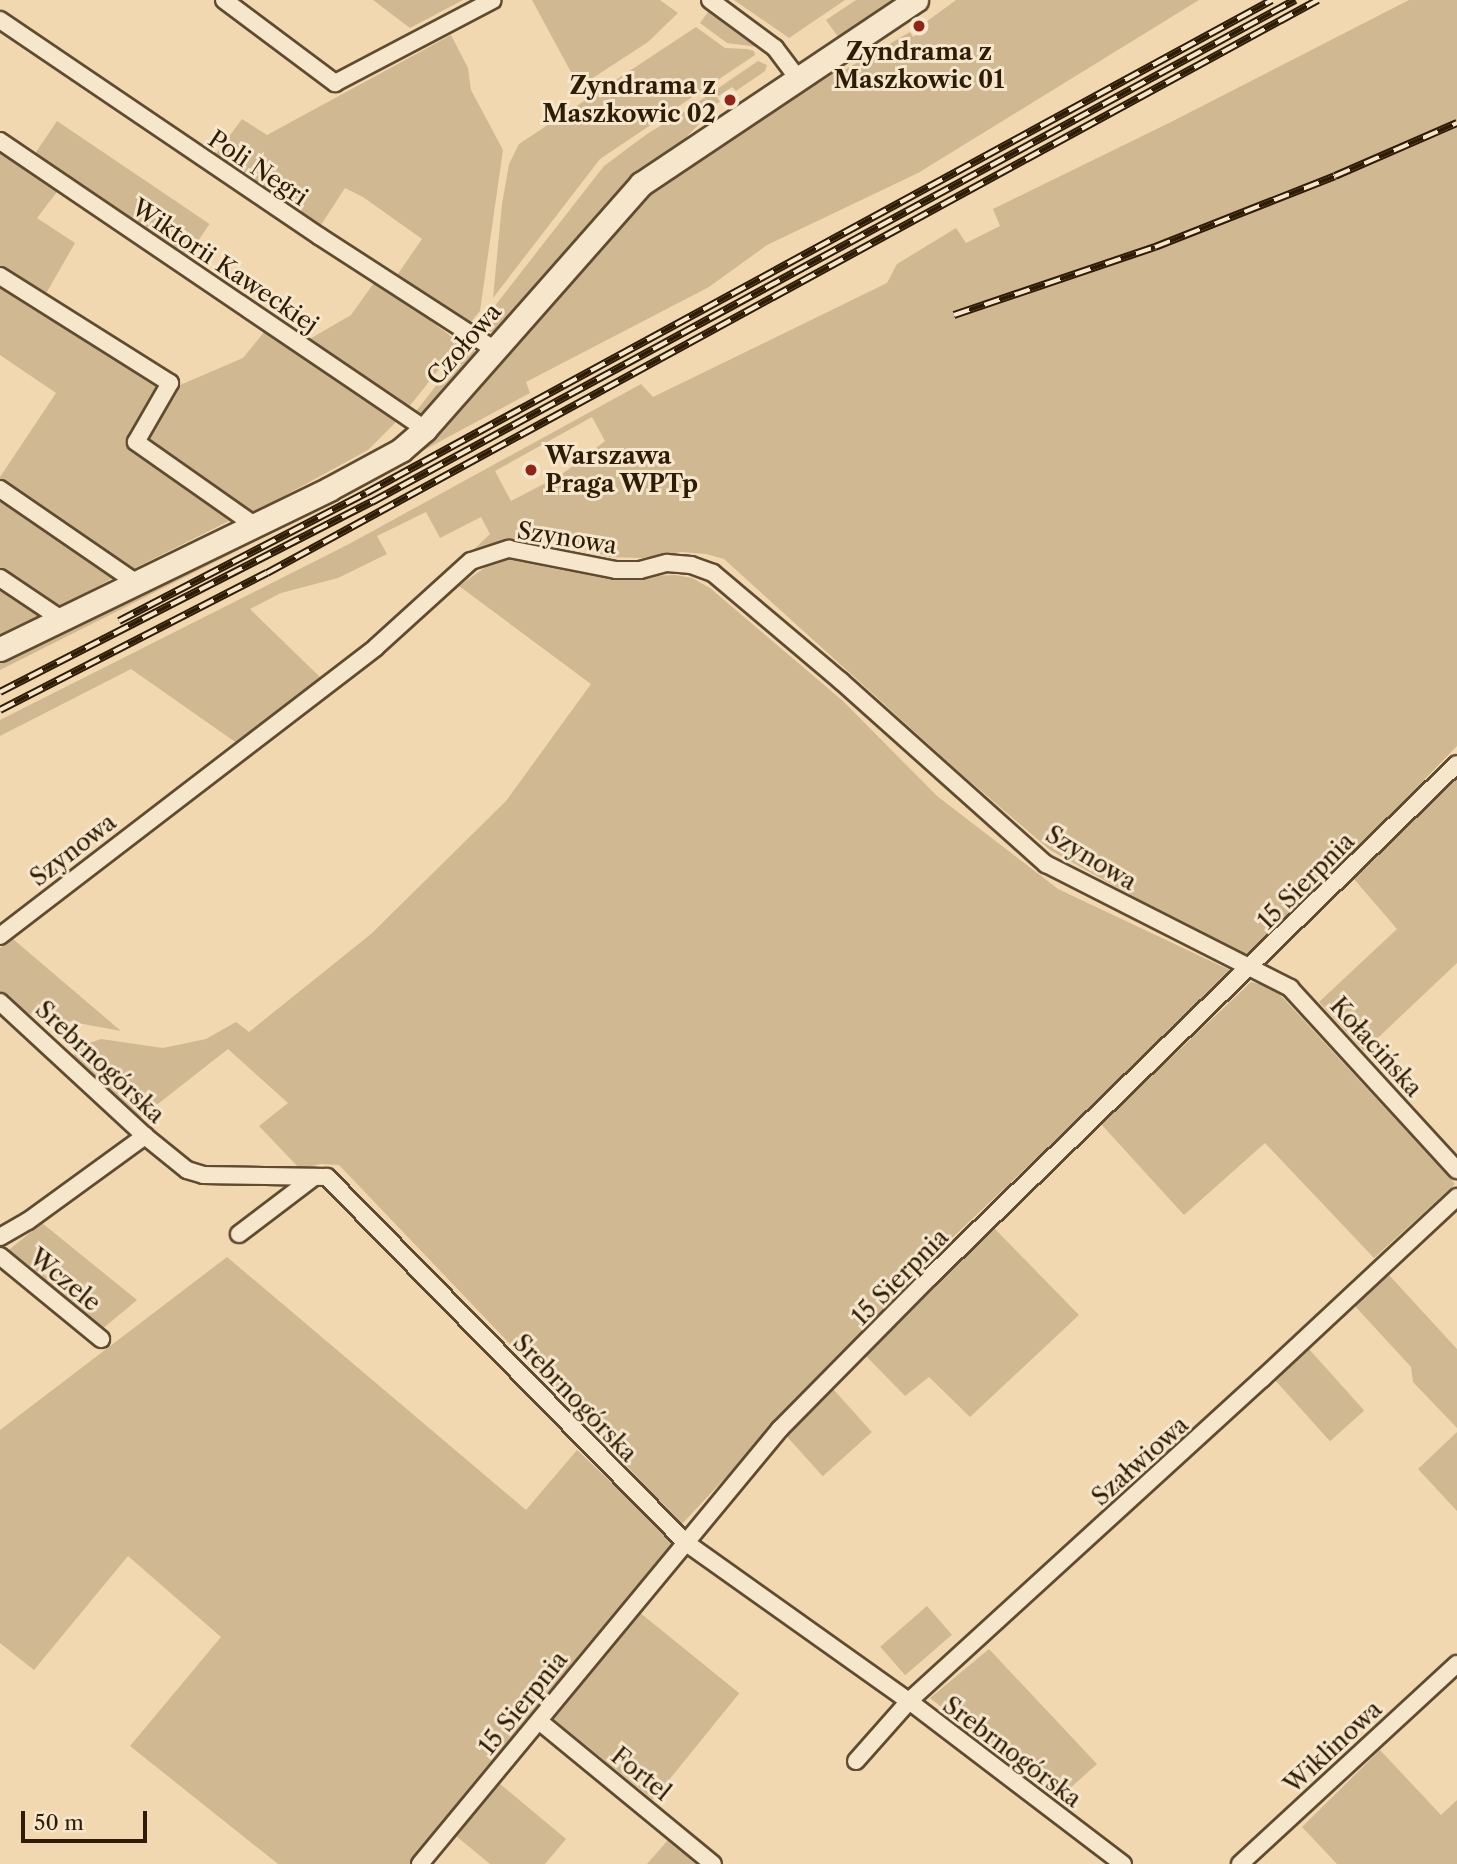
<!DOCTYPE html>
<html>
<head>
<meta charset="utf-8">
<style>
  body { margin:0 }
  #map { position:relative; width:1457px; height:1864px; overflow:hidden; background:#f1d8b0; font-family:"Libre Caslon Text",serif }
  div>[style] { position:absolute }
  .green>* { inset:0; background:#d0b893; transform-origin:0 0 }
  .roads { filter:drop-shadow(2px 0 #604b30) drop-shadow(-2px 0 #604b30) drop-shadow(0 2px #604b30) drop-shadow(0 -2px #604b30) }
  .street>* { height:16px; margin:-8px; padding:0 8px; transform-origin:8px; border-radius:8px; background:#f6e6cc }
  .secondary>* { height:23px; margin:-11.5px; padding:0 11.5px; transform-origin:11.5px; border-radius:11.5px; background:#f6e6cc }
  .rail>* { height:8px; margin-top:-4px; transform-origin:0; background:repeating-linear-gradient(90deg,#f6e6cc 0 16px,#2f1c06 0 32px); box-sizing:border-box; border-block:2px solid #2f1c06 }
  .dots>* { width:19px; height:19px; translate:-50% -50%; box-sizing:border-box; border:4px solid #f6e6cc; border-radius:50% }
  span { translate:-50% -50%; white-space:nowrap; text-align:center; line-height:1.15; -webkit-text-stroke:6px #f6e6cc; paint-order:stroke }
  .poi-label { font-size:24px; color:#2f1c06; font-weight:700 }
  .right { translate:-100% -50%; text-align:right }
  .left { translate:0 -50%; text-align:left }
  .street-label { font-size:24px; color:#2f1c06 }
  .scale { position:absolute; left:21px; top:1811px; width:126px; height:32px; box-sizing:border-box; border:4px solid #2f1c06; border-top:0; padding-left:9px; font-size:21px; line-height:24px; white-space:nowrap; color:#2f1c06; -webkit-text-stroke:5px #f6e6cc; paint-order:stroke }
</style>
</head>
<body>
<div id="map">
  <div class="green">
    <div style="clip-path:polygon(373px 0,463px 0,410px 28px)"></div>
    <div style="clip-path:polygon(532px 0,660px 0,678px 13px,648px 42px,579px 87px)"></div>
    <div style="clip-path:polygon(734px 0,845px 0,789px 38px)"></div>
    <div style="clip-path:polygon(856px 0,897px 0,839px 38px,826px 20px)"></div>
    <div style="clip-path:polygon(956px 0,1199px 0,918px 173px,767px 245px,709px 287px,526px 382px,530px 393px,231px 554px,0 670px,0 659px,413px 455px,643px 195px,831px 70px,834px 76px,910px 32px,913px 37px,928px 27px,926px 22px)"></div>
    <div style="clip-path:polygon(evenodd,1409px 0,1457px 0,1457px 746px,1264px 945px,1249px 953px,1237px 954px,1050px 850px,958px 771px,724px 559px,706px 554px,681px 552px,642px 558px,610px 557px,565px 543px,513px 539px,469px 554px,490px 534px,481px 517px,440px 538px,426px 512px,377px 536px,387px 554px,338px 578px,281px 593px,250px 609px,323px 680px,241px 746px,131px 669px,0 736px,0 720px,349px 544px,641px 384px,653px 397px,887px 283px,897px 264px,956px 228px,966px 243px,1000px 226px,993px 209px,1171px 122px,1409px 0,592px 417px,605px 441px,561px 475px,511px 501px,495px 471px,592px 417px)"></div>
    <div style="clip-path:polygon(708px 12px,713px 12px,765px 48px,727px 43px,700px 23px)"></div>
    <div style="clip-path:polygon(696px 27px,725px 48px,747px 49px,754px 51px,755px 55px,600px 159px,493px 298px,502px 204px,509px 164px,519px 144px)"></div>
    <div style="clip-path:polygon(451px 35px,468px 68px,471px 90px,503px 150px,480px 311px,467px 327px,393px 281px,422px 239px,363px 197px,345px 188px,319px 228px,213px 158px,242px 119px,267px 135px)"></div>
    <div style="clip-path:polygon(758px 61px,767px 65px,765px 71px,736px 91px,732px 87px,717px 97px,720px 102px,701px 111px,698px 102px)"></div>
    <div style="clip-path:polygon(689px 109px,701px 122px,496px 331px,482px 333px,476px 330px,604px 166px,647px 134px)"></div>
    <div style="left:57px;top:121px;width:184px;height:40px;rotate:34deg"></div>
    <div style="clip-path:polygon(0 146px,60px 188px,37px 218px,75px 243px,44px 297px,0 269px)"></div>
    <div style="clip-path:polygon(376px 280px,460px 343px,408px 408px,308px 340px,351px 315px)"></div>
    <div style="clip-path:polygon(0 281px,155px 386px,155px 396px,127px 441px,237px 517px,129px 571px,0 483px,0 477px,56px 393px,0 355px)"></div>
    <div style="clip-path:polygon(269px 326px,399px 419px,368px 450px,251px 514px,149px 445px,149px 433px,180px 385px,243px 358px)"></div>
    <div style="clip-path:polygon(470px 342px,476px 355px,427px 411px,414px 414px)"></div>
    <div style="clip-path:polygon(0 497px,116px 576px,57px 610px,0 572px)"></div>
    <div style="clip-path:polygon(501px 556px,618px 577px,675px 575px,692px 578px,710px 588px,843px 701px,937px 796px,1058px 889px,1234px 972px,936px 1253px,682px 1524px,339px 1165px,320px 1164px,300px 1169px,259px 1126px,288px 1103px,228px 1049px,140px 1118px,77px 1061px,74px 1055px,77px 1047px,101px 1039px,163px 1048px,206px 1039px,236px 1022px,249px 1032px,371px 934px,506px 801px,591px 684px,459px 586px)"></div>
    <div style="clip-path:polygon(0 585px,37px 612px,40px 618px,0 638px)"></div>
    <div style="clip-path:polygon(1457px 776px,1457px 963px,1364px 1051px,1319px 1002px,1397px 929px,1354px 879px)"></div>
    <div style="clip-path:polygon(13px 939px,121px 1031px,29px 1014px,0 993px,0 948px)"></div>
    <div style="clip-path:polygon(1251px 982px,1273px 987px,1455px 1184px,1374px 1258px,1265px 1143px,1184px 1215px,1101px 1124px)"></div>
    <div style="clip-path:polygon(42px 1223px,137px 1300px,101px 1330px,5px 1253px)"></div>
    <div style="clip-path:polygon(994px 1228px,1079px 1315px,970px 1417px,929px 1377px,905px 1396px,866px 1356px)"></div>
    <div style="clip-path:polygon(227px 1257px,526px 1510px,577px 1450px,677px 1544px,413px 1864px,278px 1864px,130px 1746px,221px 1637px,128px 1556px,34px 1670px,0 1643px,0 1430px)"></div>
    <div style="clip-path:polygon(1389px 1275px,1457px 1349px,1457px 1428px,1413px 1382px,1411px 1367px,1354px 1305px)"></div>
    <div style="left:1308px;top:1348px;width:84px;height:46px;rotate:48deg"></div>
    <div style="left:833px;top:1389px;width:58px;height:66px;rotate:48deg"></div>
    <div style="clip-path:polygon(1457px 1432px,1457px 1511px,1418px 1469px)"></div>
    <div style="left:927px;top:1606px;width:38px;height:62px;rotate:49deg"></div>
    <div style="left:639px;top:1612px;width:129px;height:137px;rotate:39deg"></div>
    <div style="clip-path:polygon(989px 1649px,1097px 1764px,1058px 1799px,930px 1698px)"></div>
    <div style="clip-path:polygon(1380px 1750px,1441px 1815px,1457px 1800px,1457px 1864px,1337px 1864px,1302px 1827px)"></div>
    <div style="clip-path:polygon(499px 1783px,566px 1839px,545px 1864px,490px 1864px,456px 1836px)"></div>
    <div style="clip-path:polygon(668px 1840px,697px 1864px,647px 1864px)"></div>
  </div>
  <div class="roads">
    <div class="street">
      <div style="left:224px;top:0;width:139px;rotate:36.8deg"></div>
      <div style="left:335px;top:83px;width:178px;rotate:-27.7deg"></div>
      <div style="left:710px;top:0;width:81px;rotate:36.4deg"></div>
      <div style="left:775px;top:48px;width:38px;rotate:53deg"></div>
      <div style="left:0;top:20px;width:385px;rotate:34.1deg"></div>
      <div style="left:319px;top:236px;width:208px;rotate:32.9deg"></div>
      <div style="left:0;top:141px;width:513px;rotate:34.12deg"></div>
      <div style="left:0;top:276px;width:201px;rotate:32.2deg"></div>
      <div style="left:170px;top:383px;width:68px;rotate:120deg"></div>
      <div style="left:136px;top:442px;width:144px;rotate:35.1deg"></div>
      <div style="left:0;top:489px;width:166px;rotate:34.5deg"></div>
      <div style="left:0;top:578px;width:73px;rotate:33.9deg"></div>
      <div style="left:0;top:936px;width:474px;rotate:-37.5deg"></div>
      <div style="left:376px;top:647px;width:128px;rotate:-42.2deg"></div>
      <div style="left:471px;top:561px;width:40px;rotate:-18deg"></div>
      <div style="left:509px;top:549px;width:109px;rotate:11.1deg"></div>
      <div style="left:616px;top:570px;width:24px"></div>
      <div style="left:640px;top:570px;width:28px;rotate:-15deg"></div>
      <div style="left:667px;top:563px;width:24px;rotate:5deg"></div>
      <div style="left:691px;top:565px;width:23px;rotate:20deg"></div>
      <div style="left:713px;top:573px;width:167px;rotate:40.2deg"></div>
      <div style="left:841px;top:681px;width:275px;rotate:41.8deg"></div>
      <div style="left:1046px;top:864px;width:274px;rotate:26.9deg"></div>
      <div style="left:1290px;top:988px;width:247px;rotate:47.5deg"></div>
      <div style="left:0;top:1002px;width:197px;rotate:42.7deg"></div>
      <div style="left:145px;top:1136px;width:54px;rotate:39deg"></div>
      <div style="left:187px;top:1170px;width:17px;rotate:17deg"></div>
      <div style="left:203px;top:1175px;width:124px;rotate:0.9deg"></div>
      <div style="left:327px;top:1177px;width:511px;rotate:45.55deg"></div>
      <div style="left:685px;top:1542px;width:275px;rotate:35.4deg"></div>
      <div style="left:909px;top:1701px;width:269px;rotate:37.3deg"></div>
      <div style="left:239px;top:1234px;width:94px;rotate:-37.2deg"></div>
      <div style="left:0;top:1237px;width:32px;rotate:-30deg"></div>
      <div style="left:28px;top:1221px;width:145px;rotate:-36deg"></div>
      <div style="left:0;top:1256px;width:131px;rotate:39.4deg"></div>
      <div style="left:539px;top:1721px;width:225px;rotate:39.4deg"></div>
      <div style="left:856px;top:1761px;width:80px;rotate:-48.5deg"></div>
      <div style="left:909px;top:1701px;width:478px;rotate:-42.4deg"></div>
      <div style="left:1262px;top:1379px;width:267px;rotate:-43deg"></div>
      <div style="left:420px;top:1864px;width:565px;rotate:-50.39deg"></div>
      <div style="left:780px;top:1429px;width:214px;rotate:-45.4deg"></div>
      <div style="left:930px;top:1277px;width:735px;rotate:-44.23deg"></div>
      <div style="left:1240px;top:1864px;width:295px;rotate:-42.7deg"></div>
    </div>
    <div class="secondary">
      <div style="left:0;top:649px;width:366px;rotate:-25.9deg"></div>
      <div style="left:329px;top:489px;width:82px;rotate:-28.4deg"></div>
      <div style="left:401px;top:450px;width:32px;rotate:-41deg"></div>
      <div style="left:425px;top:429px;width:327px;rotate:-48.6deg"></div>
      <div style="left:641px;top:184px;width:331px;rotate:-33.8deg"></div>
    </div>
  </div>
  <div class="rail">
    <div style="left:954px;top:315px;width:212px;rotate:-18.7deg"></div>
    <div style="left:1155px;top:247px;width:193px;rotate:-21.5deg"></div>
    <div style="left:1335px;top:176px;width:133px;rotate:-23.5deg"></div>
    <div style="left:119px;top:621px;width:278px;rotate:-27.4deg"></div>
    <div style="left:366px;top:493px;width:1031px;rotate:-28.55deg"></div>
    <div style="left:0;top:692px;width:418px;rotate:-27.1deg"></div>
    <div style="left:372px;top:502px;width:1051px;rotate:-28.54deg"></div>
    <div style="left:0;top:710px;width:300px;rotate:-27.2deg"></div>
    <div style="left:267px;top:573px;width:1197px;rotate:-28.6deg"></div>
  </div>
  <div class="dots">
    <div style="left:919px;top:26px;background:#8f2418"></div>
    <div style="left:730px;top:100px;background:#8f2418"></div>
    <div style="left:531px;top:470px;background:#8f2418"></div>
  </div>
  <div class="poi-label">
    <span style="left:919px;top:66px">Zyndrama z<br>Maszkowic 01</span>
    <span class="right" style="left:716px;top:100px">Zyndrama z<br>Maszkowic 02</span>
    <span class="left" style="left:545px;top:470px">Warszawa<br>Praga WPTp</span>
  </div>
  <div class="street-label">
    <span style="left:258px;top:168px;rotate:34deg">Poli Negri</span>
    <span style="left:225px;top:266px;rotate:34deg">Wiktorii Kaweckiej</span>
    <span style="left:464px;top:344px;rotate:-49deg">Czołowa</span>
    <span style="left:567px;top:538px;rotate:9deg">Szynowa</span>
    <span style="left:73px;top:850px;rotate:-38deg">Szynowa</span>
    <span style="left:1091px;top:858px;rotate:31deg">Szynowa</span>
    <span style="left:1306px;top:881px;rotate:-45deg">15 Sierpnia</span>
    <span style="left:1376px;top:1047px;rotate:48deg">Kołacińska</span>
    <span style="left:100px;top:1062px;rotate:43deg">Srebrnogórska</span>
    <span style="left:900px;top:1277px;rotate:-45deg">15 Sierpnia</span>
    <span style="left:65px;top:1280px;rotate:39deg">Wczele</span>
    <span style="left:575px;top:1398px;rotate:46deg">Srebrnogórska</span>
    <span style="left:1140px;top:1461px;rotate:-42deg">Szałwiowa</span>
    <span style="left:523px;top:1703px;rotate:-51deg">15 Sierpnia</span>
    <span style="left:1333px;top:1747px;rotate:-43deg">Wiklinowa</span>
    <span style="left:1012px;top:1752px;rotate:37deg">Srebrnogórska</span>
    <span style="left:641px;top:1774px;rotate:39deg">Fortel</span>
  </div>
  <div class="scale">50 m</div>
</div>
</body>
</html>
